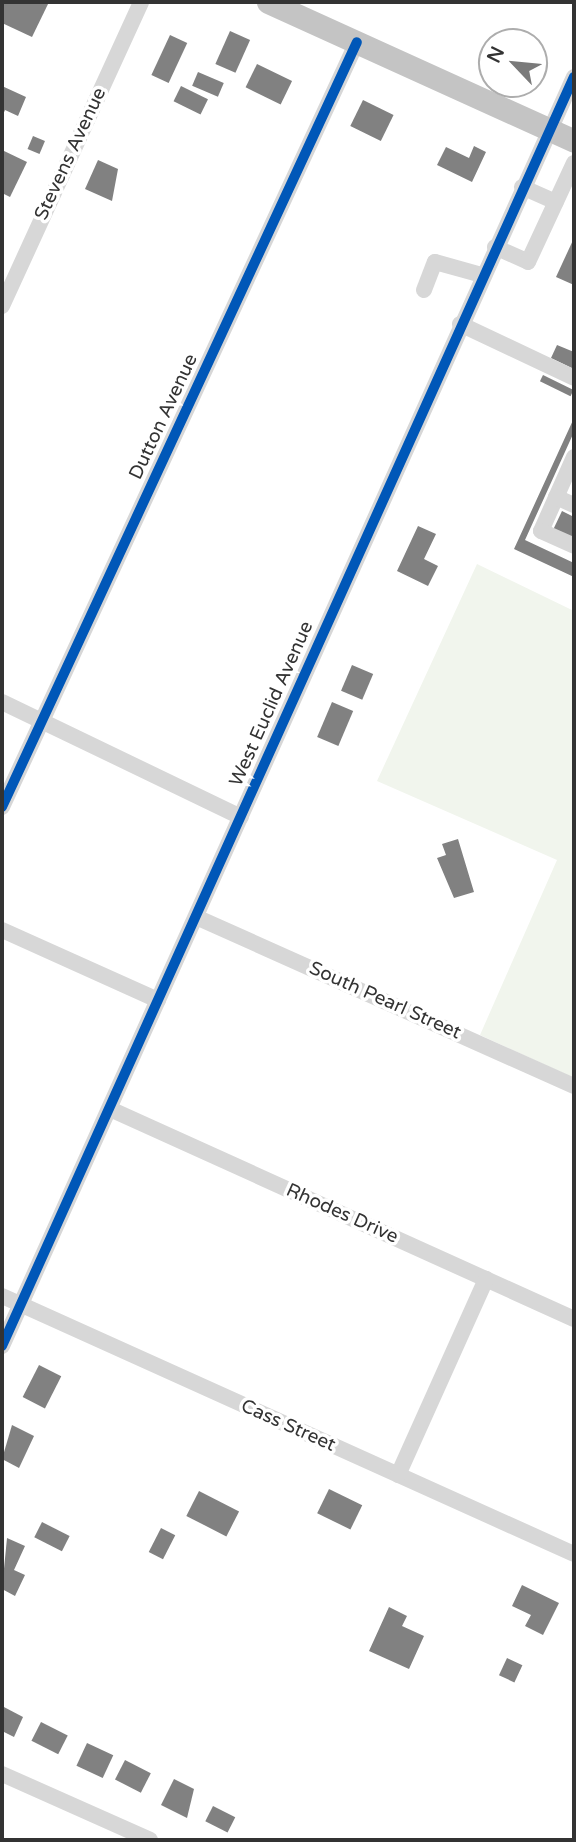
<!DOCTYPE html>
<html>
<head>
<meta charset="utf-8">
<style>
  body { margin:0 }
  #map { position:relative; width:576px; height:1842px; overflow:hidden; background:#fff; font-family:"Varela Round",sans-serif }
  div>[style] { position:absolute }
  .green>* { inset:0; background:#f1f5ed }
  .building>* { inset:0; background:#818181; transform-origin:0 0 }
  .minor>* { height:16px; margin:-8px; padding:0 8px; transform-origin:8px; border-radius:8px; background:#d7d7d7 }
  .highway>* { height:23px; margin:-11.5px; padding:0 11.5px; transform-origin:11.5px; border-radius:11.5px; background:#c4c4c4 }
  .cycleway>* { height:10px; margin:-5px; padding:0 5px; transform-origin:5px; border-radius:5px; background:#0057b8 }
  span { translate:-50% -50%; white-space:nowrap; text-align:center; line-height:1.15; -webkit-text-stroke:7px #fff; paint-order:stroke }
  .street-label { font-size:19px; color:#333 }
  .frame { position:absolute; inset:0; border:4px solid #333; pointer-events:none }
  .north { position:absolute; left:478px; top:28px; width:70px; height:70px; box-sizing:border-box; background:#fff; border:2px solid #adadad; border-radius:50%; rotate:296deg; font-size:19px; font-weight:700; line-height:28px; text-align:center; color:#333 }
  .north::after { content:''; display:block; margin:auto; width:24px; height:32px; background:#7a7a7a; clip-path:polygon(50% 0,100% 100%,50% 72%,0 100%) }
</style>
</head>
<body>
<div id="map">
  <div class="green">
    <div style="clip-path:polygon(477px 564px,574px 611px,574px 1078px,480px 1035px,557px 860px,377px 781px)"></div>
  </div>
  <div class="building">
    <div style="clip-path:polygon(2px 2px,49px 2px,32px 37px,2px 23px)"></div>
    <div style="left:230px;top:31px;width:22px;height:36px;rotate:24deg"></div>
    <div style="left:170px;top:35px;width:19px;height:44px;rotate:25deg"></div>
    <div style="left:257px;top:64px;width:39px;height:26px;rotate:26deg"></div>
    <div style="left:198px;top:72px;width:28px;height:15px;rotate:23deg"></div>
    <div style="clip-path:polygon(2px 86px,26px 97px,18px 116px,5px 110px,2px 117px)"></div>
    <div style="left:181px;top:86px;width:30px;height:17px;rotate:26deg"></div>
    <div style="left:363px;top:100px;width:34px;height:29px;rotate:26deg"></div>
    <div style="left:33px;top:136px;width:13px;height:14px;rotate:23deg"></div>
    <div style="clip-path:polygon(474px 146px,486px 152px,472px 182px,437px 165px,446px 147px,469px 158px)"></div>
    <div style="clip-path:polygon(2px 150px,27px 162px,10px 197px,2px 193px)"></div>
    <div style="clip-path:polygon(98px 160px,118px 169px,112px 201px,85px 189px)"></div>
    <div style="clip-path:polygon(574px 238px,574px 285px,556px 277px)"></div>
    <div style="clip-path:polygon(557px 345px,574px 352px,574px 369px,551px 358px)"></div>
    <div style="left:543px;top:375px;width:34px;height:7px;rotate:26deg"></div>
    <div style="clip-path:polygon(574px 418px,574px 432px,525px 540px,574px 563px,574px 577px,514px 549px)"></div>
    <div style="clip-path:polygon(562px 511px,574px 517px,574px 540px,553px 530px)"></div>
    <div style="clip-path:polygon(418px 526px,436px 534px,424px 559px,438px 566px,428px 586px,397px 571px)"></div>
    <div style="left:352px;top:665px;width:23px;height:28px;rotate:23deg"></div>
    <div style="left:332px;top:702px;width:23px;height:38px;rotate:23deg"></div>
    <div style="clip-path:polygon(458px 839px,474px 892px,454px 898px,437px 858px,446px 855px,442px 844px)"></div>
    <div style="left:39px;top:1365px;width:25px;height:36px;rotate:27deg"></div>
    <div style="clip-path:polygon(12px 1425px,34px 1436px,19px 1468px,2px 1459px)"></div>
    <div style="left:329px;top:1489px;width:37px;height:27px;rotate:26deg"></div>
    <div style="left:199px;top:1491px;width:45px;height:28px;rotate:27deg"></div>
    <div style="left:42px;top:1522px;width:31px;height:17px;rotate:27deg"></div>
    <div style="left:161px;top:1528px;width:16px;height:27px;rotate:27deg"></div>
    <div style="clip-path:polygon(7px 1538px,25px 1546px,14px 1570px,25px 1575px,15px 1596px,2px 1589px)"></div>
    <div style="clip-path:polygon(522px 1585px,559px 1603px,543px 1635px,525px 1626px,531px 1615px,512px 1606px)"></div>
    <div style="clip-path:polygon(389px 1607px,407px 1616px,402px 1626px,424px 1636px,409px 1669px,369px 1651px)"></div>
    <div style="left:507px;top:1658px;width:17px;height:19px;rotate:25deg"></div>
    <div style="clip-path:polygon(2px 1706px,23px 1717px,14px 1737px,2px 1731px)"></div>
    <div style="left:41px;top:1722px;width:30px;height:21px;rotate:27deg"></div>
    <div style="left:87px;top:1743px;width:29px;height:25px;rotate:25deg"></div>
    <div style="left:125px;top:1760px;width:29px;height:22px;rotate:27deg"></div>
    <div style="clip-path:polygon(174px 1779px,194px 1789px,187px 1818px,161px 1805px)"></div>
    <div style="left:213px;top:1806px;width:25px;height:17px;rotate:27deg"></div>
  </div>
  <div class="minor">
    <div style="left:522px;top:187px;width:37px;rotate:24deg"></div>
    <div style="left:495px;top:247px;width:36px;rotate:24deg"></div>
    <div style="left:528px;top:262px;width:109px;rotate:-65.1deg"></div>
    <div style="left:424px;top:290px;width:30px;rotate:-69deg"></div>
    <div style="left:435px;top:262px;width:49px;rotate:15.5deg"></div>
    <div style="left:2px;top:306px;width:334px;rotate:-65.4deg"></div>
    <div style="left:460px;top:324px;width:126px;rotate:25.3deg"></div>
    <div style="left:574px;top:457px;width:81px;rotate:114deg"></div>
    <div style="left:541px;top:531px;width:36px;rotate:24deg"></div>
    <div style="left:556px;top:497px;width:20px;rotate:24deg"></div>
    <div style="left:2px;top:702px;width:265px;rotate:25.7deg"></div>
    <div style="left:2px;top:807px;width:843px;rotate:-65.11deg"></div>
    <div style="left:196px;top:917px;width:414px;rotate:24.1deg"></div>
    <div style="left:2px;top:930px;width:171px;rotate:24.2deg"></div>
    <div style="left:110px;top:1109px;width:509px;rotate:24.35deg"></div>
    <div style="left:2px;top:1296px;width:627px;rotate:24.28deg"></div>
    <div style="left:2px;top:1346px;width:1392px;rotate:-65.74deg"></div>
    <div style="left:398px;top:1475px;width:215px;rotate:-65.8deg"></div>
    <div style="left:2px;top:1774px;width:162px;rotate:24deg"></div>
  </div>
  <div class="highway">
    <div style="left:268px;top:2px;width:336px;rotate:24.4deg"></div>
  </div>
  <div class="cycleway">
    <div style="left:2px;top:807px;width:843px;rotate:-65.11deg"></div>
    <div style="left:2px;top:1346px;width:1392px;rotate:-65.74deg"></div>
  </div>
  <div class="street-label">
    <span style="left:71px;top:154px;rotate:-65deg">Stevens Avenue</span>
    <span style="left:164px;top:417px;rotate:-65deg">Dutton Avenue</span>
    <span style="left:272px;top:704px;rotate:-66deg">West Euclid Avenue</span>
    <span style="left:385px;top:1001px;rotate:24deg">South Pearl Street</span>
    <span style="left:342px;top:1214px;rotate:24deg">Rhodes Drive</span>
    <span style="left:288px;top:1426px;rotate:24deg">Cass Street</span>
  </div>
  <div class="frame"></div>
  <div class="north">N</div>
</div>
</body>
</html>
